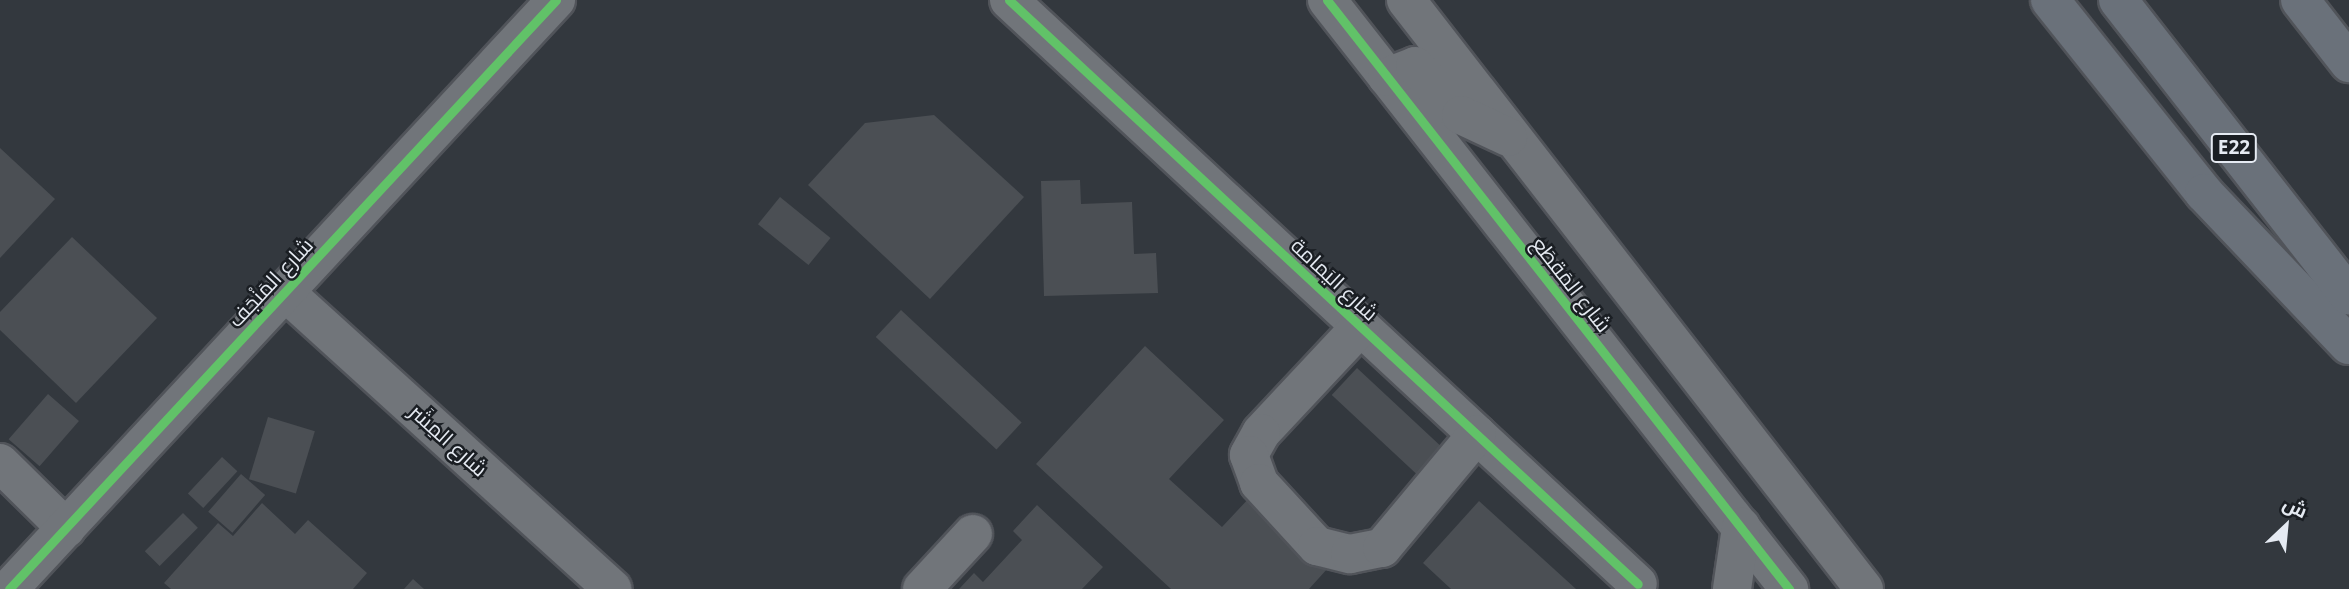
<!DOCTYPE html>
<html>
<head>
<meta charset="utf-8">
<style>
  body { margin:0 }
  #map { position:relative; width:2349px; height:589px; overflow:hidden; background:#33383e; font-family:"Noto Sans",Cairo,sans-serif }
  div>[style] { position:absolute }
  .building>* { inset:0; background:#4b4f54; transform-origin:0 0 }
  .roads { filter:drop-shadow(2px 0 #51545a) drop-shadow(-2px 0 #51545a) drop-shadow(0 2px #51545a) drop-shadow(0 -2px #51545a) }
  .minor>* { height:38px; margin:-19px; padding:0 19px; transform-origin:19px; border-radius:19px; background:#71757a }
  .highway>* { height:38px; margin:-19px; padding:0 19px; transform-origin:19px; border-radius:19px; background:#6a717a }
  .cycleway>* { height:9px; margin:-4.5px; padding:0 4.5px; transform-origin:4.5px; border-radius:4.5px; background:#61c268 }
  span { translate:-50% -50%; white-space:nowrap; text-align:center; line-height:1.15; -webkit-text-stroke:5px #1a1e23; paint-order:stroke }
  .shield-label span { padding:2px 5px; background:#1a1e23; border:2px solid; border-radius:5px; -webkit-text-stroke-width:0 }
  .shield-label { font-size:19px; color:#e5eaf2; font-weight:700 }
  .street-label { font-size:21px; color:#e5eaf2 }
  .north { position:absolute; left:2251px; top:491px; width:70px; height:70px; -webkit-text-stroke:5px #1a1e23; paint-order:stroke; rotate:26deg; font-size:19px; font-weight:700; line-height:28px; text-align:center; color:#e5eaf2 }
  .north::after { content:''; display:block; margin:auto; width:24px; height:32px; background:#e5eaf2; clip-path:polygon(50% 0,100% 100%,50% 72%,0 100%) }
</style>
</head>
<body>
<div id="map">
  <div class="building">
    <div style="clip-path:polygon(934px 115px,1024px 197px,930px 299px,808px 185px,865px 123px)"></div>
    <div style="clip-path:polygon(0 148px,55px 199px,0 258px)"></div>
    <div style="clip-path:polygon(1080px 180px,1081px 204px,1132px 202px,1134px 254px,1156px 253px,1158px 293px,1044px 296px,1041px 181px)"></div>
    <div style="left:780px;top:197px;width:65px;height:35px;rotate:39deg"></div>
    <div style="clip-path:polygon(72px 237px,157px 318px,76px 403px,0 330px,0 312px)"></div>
    <div style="left:901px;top:310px;width:165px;height:37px;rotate:43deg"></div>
    <div style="clip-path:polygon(1145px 346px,1224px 420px,1169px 479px,1222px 527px,1251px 496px,1328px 568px,1309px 589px,1171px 589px,1036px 464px)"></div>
    <div style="left:1357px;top:368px;width:132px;height:37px;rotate:43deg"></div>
    <div style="left:48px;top:394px;width:41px;height:60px;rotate:41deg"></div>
    <div style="left:268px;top:417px;width:49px;height:65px;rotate:17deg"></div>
    <div style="left:222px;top:457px;width:21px;height:50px;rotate:43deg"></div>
    <div style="left:241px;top:474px;width:32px;height:50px;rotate:41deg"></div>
    <div style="clip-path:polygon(1479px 501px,1576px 589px,1451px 589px,1423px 563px)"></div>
    <div style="clip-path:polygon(262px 503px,295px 534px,308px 520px,367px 573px,353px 589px,171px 589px,164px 583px,218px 523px,233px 536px)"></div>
    <div style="clip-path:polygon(1037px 505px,1103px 567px,1082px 589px,959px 589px,974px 573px,983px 582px,1022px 540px,1013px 531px)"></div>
    <div style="left:183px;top:513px;width:21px;height:54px;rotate:45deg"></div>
    <div style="clip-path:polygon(413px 579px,424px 589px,404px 589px)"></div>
  </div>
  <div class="roads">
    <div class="minor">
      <div style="left:1009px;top:0;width:858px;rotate:42.88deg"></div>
      <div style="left:1327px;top:0;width:749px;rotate:51.89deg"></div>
      <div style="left:1406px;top:0;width:746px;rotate:52.13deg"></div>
      <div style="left:1387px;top:77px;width:30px;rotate:-21deg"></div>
      <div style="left:1415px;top:66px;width:67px;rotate:46.8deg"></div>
      <div style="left:1461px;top:115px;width:52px;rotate:25.1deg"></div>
      <div style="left:285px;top:292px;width:442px;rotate:42.2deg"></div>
      <div style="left:1361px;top:326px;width:146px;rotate:133.1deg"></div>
      <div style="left:1261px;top:433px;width:25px;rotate:119deg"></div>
      <div style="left:1249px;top:455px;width:30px;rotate:70deg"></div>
      <div style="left:1259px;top:483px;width:86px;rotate:47.4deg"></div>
      <div style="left:1317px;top:546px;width:34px;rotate:14deg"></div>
      <div style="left:1350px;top:554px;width:33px;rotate:-11deg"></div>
      <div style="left:1382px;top:548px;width:148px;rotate:-50.2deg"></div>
      <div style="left:0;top:463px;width:93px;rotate:44.6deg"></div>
      <div style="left:9px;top:589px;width:804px;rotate:-47.12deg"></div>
      <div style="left:922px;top:589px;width:75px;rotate:-47.2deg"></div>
      <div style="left:1732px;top:589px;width:63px;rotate:-81.7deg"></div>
    </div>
    <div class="highway">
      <div style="left:2050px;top:0;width:247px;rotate:51.4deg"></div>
      <div style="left:2204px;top:193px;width:210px;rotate:46.4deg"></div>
      <div style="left:2118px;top:0;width:375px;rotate:52deg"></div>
      <div style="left:2300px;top:0;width:80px;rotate:52.1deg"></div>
    </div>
  </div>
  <div class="cycleway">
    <div style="left:1009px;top:0;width:858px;rotate:42.88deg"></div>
    <div style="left:1327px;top:0;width:749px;rotate:51.89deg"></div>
    <div style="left:9px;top:589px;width:804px;rotate:-47.12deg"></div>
  </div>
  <div class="shield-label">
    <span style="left:2234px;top:148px">E22</span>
  </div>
  <div class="street-label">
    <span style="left:1335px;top:279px;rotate:43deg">شارع اليَمامة</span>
    <span style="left:270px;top:282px;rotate:-47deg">شارع المَنْجَف</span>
    <span style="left:1572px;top:284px;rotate:52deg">شارع المَقطَع</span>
    <span style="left:449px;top:440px;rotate:42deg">شارع المِشَر</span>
  </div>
  <div class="north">ش</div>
</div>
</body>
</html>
